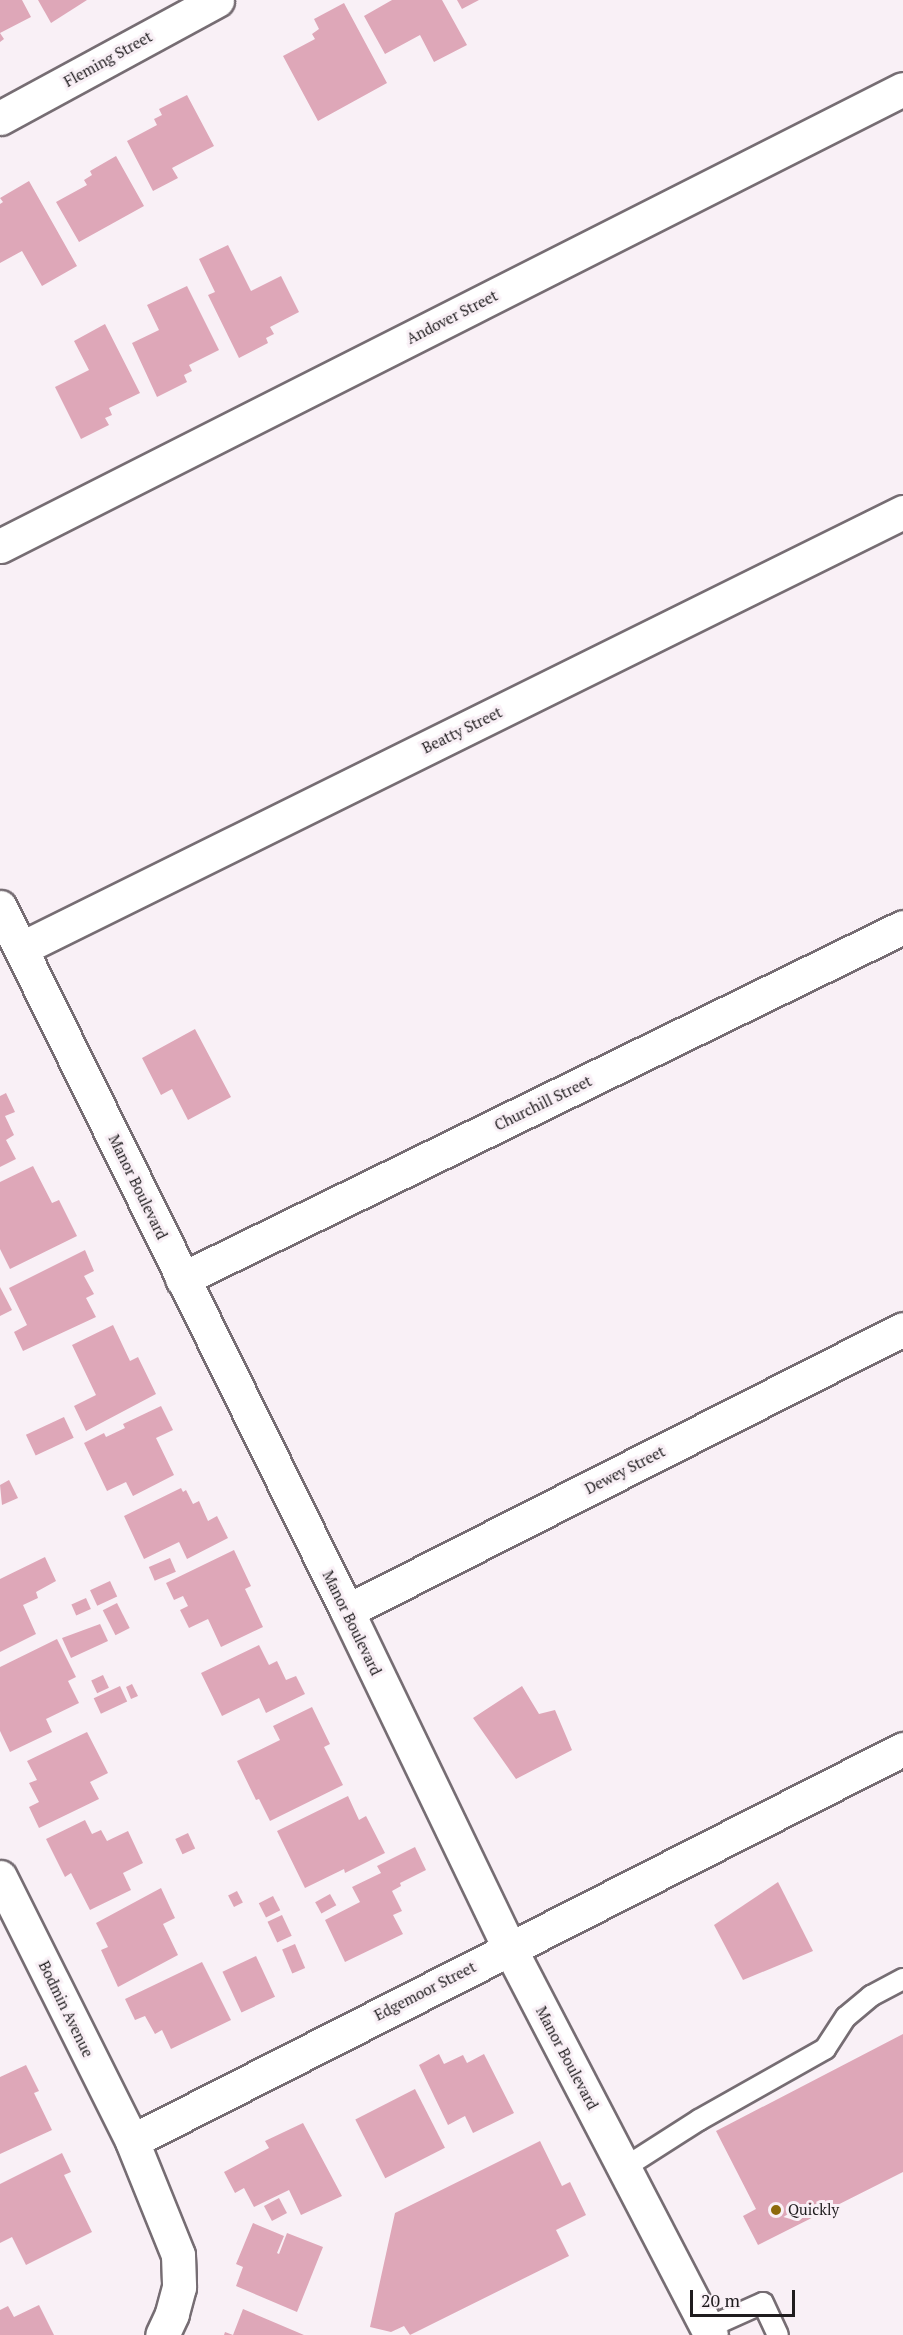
<!DOCTYPE html>
<html>
<head>
<meta charset="utf-8">
<style>
  body { margin:0 }
  #map { position:relative; width:903px; height:2335px; overflow:hidden; background:#f9f0f6; font-family:"PT Serif",serif }
  div>[style] { position:absolute }
  .building>* { inset:0; background:#dea7b8; transform-origin:0 0 }
  .roads { filter:drop-shadow(2px 0 #766d73) drop-shadow(-2px 0 #766d73) drop-shadow(0 2px #766d73) drop-shadow(0 -2px #766d73) }
  .lane>* { height:20px; margin:-10px; padding:0 10px; transform-origin:10px; border-radius:10px; background:#fff }
  .street>* { height:33px; margin:-16.5px; padding:0 16.5px; transform-origin:16.5px; border-radius:16.5px; background:#fff }
  .secondary>* { height:33px; margin:-16.5px; padding:0 16.5px; transform-origin:16.5px; border-radius:16.5px; background:#fff }
  .dots>* { width:16px; height:16px; translate:-50% -50%; box-sizing:border-box; border:3px solid #f9f0f6; border-radius:50% }
  span { translate:-50% -50%; white-space:nowrap; text-align:center; line-height:1.15; -webkit-text-stroke:6px #f9f0f6; paint-order:stroke }
  .street-label { font-size:15px; color:#1f1c1e }
  .poi-label { font-size:15px; color:#1f1c1e }
  .left { translate:0 -50%; text-align:left }
  .scale { position:absolute; left:690px; top:2290px; width:105px; height:27px; box-sizing:border-box; border:3px solid #1f1c1e; border-top:0; padding-left:8px; font-size:18px; line-height:21px; white-space:nowrap; color:#1f1c1e; -webkit-text-stroke:4px #f9f0f6; paint-order:stroke }
</style>
</head>
<body>
<div id="map">
  <div class="building">
    <div style="clip-path:polygon(0 0,22px 0,31px 17px,0 33px,4px 39px,0 42px)"></div>
    <div style="clip-path:polygon(38px 0,87px 0,51px 23px)"></div>
    <div style="clip-path:polygon(392px 0,442px 0,467px 45px,434px 62px,420px 35px,385px 54px,364px 16px)"></div>
    <div style="clip-path:polygon(457px 0,479px 0,462px 9px)"></div>
    <div style="clip-path:polygon(344px 3px,387px 83px,318px 121px,283px 56px,315px 39px,312px 34px,319px 29px,314px 19px)"></div>
    <div style="clip-path:polygon(187px 95px,214px 146px,172px 168px,178px 178px,153px 191px,127px 141px,157px 125px,154px 119px,162px 115px,159px 109px)"></div>
    <div style="clip-path:polygon(116px 156px,144px 206px,79px 242px,56px 202px,87px 185px,84px 180px,92px 175px,90px 171px)"></div>
    <div style="clip-path:polygon(29px 181px,77px 266px,42px 286px,22px 251px,0 263px,0 204px,3px 202px,0 198px)"></div>
    <div style="clip-path:polygon(228px 245px,251px 291px,281px 276px,299px 312px,270px 327px,274px 334px,266px 338px,268px 343px,239px 358px,208px 295px,215px 292px,199px 259px)"></div>
    <div style="clip-path:polygon(187px 286px,219px 350px,189px 365px,192px 371px,184px 375px,187px 382px,157px 397px,132px 343px,159px 330px,147px 305px)"></div>
    <div style="clip-path:polygon(105px 324px,140px 393px,109px 408px,112px 415px,105px 418px,109px 425px,81px 439px,55px 387px,89px 370px,74px 341px)"></div>
    <div style="clip-path:polygon(195px 1029px,231px 1097px,188px 1120px,172px 1089px,161px 1095px,142px 1058px)"></div>
    <div style="clip-path:polygon(6px 1093px,15px 1112px,5px 1116px,14px 1135px,6px 1140px,16px 1159px,0 1167px,0 1096px)"></div>
    <div style="clip-path:polygon(33px 1166px,52px 1203px,59px 1200px,77px 1236px,10px 1269px,0 1249px,0 1182px)"></div>
    <div style="clip-path:polygon(85px 1250px,94px 1271px,84px 1276px,94px 1294px,86px 1298px,96px 1317px,23px 1351px,14px 1332px,27px 1325px,9px 1288px)"></div>
    <div style="clip-path:polygon(0 1287px,12px 1310px,0 1316px)"></div>
    <div style="clip-path:polygon(113px 1325px,130px 1361px,138px 1357px,156px 1394px,86px 1431px,74px 1406px,96px 1395px,72px 1345px)"></div>
    <div style="clip-path:polygon(161px 1406px,173px 1430px,156px 1438px,174px 1475px,133px 1496px,126px 1482px,107px 1491px,84px 1443px,104px 1433px,106px 1437px,125px 1428px,123px 1424px)"></div>
    <div style="left:64px;top:1417px;width:23px;height:42px;rotate:65deg"></div>
    <div style="clip-path:polygon(9px 1480px,18px 1498px,2px 1505px,0 1485px)"></div>
    <div style="clip-path:polygon(181px 1488px,183px 1492px,186px 1490px,193px 1504px,199px 1501px,208px 1521px,217px 1516px,228px 1538px,187px 1559px,179px 1542px,144px 1559px,124px 1516px)"></div>
    <div style="clip-path:polygon(234px 1550px,251px 1586px,245px 1589px,263px 1627px,221px 1647px,208px 1619px,189px 1628px,180px 1610px,188px 1606px,183px 1596px,174px 1600px,166px 1583px)"></div>
    <div style="clip-path:polygon(45px 1557px,56px 1581px,36px 1592px,38px 1598px,23px 1605px,36px 1634px,0 1652px,0 1579px)"></div>
    <div style="left:170px;top:1558px;width:15px;height:23px;rotate:67deg"></div>
    <div style="left:110px;top:1581px;width:17px;height:22px;rotate:65deg"></div>
    <div style="left:86px;top:1598px;width:12px;height:16px;rotate:66deg"></div>
    <div style="left:117px;top:1603px;width:28px;height:16px;rotate:63deg"></div>
    <div style="clip-path:polygon(100px 1624px,108px 1641px,71px 1658px,62px 1638px)"></div>
    <div style="clip-path:polygon(57px 1639px,76px 1677px,68px 1681px,79px 1703px,46px 1719px,52px 1732px,10px 1752px,0 1731px,0 1667px)"></div>
    <div style="clip-path:polygon(259px 1645px,269px 1665px,277px 1661px,286px 1680px,296px 1676px,305px 1694px,266px 1713px,259px 1698px,222px 1716px,201px 1673px)"></div>
    <div style="left:103px;top:1675px;width:14px;height:13px;rotate:65deg"></div>
    <div style="clip-path:polygon(132px 1684px,138px 1696px,131px 1699px,126px 1687px)"></div>
    <div style="left:120px;top:1686px;width:17px;height:29px;rotate:65deg"></div>
    <div style="clip-path:polygon(522px 1686px,539px 1714px,555px 1710px,572px 1750px,516px 1779px,473px 1718px)"></div>
    <div style="clip-path:polygon(312px 1707px,330px 1744px,324px 1747px,343px 1785px,270px 1821px,259px 1799px,256px 1800px,237px 1761px,280px 1740px,273px 1726px)"></div>
    <div style="clip-path:polygon(87px 1732px,108px 1773px,90px 1782px,99px 1799px,39px 1828px,29px 1807px,39px 1802px,29px 1783px,37px 1780px,27px 1761px)"></div>
    <div style="clip-path:polygon(348px 1796px,359px 1820px,366px 1816px,385px 1853px,345px 1873px,344px 1869px,305px 1888px,277px 1831px)"></div>
    <div style="clip-path:polygon(85px 1820px,92px 1834px,101px 1830px,107px 1841px,128px 1831px,143px 1863px,123px 1873px,131px 1890px,90px 1910px,71px 1873px,65px 1877px,46px 1839px)"></div>
    <div style="left:188px;top:1833px;width:17px;height:14px;rotate:65deg"></div>
    <div style="clip-path:polygon(415px 1847px,426px 1870px,400px 1883px,401px 1886px,392px 1891px,402px 1911px,393px 1915px,403px 1934px,345px 1962px,325px 1920px,360px 1902px,352px 1887px,381px 1873px,377px 1866px)"></div>
    <div style="clip-path:polygon(778px 1882px,813px 1951px,743px 1980px,714px 1925px)"></div>
    <div style="clip-path:polygon(161px 1888px,175px 1918px,163px 1924px,178px 1955px,118px 1987px,101px 1950px,108px 1947px,96px 1923px)"></div>
    <div style="left:237px;top:1891px;width:13px;height:10px;rotate:63deg"></div>
    <div style="left:330px;top:1894px;width:13px;height:17px;rotate:61deg"></div>
    <div style="left:273px;top:1896px;width:16px;height:16px;rotate:63deg"></div>
    <div style="left:282px;top:1915px;width:23px;height:16px;rotate:65deg"></div>
    <div style="left:295px;top:1944px;width:26px;height:14px;rotate:67deg"></div>
    <div style="left:256px;top:1956px;width:45px;height:37px;rotate:65deg"></div>
    <div style="clip-path:polygon(202px 1962px,231px 2020px,171px 2049px,162px 2030px,155px 2034px,145px 2016px,135px 2020px,125px 1999px)"></div>
    <div style="clip-path:polygon(903px 2034px,903px 2172px,758px 2245px,743px 2216px,756px 2209px,716px 2131px)"></div>
    <div style="clip-path:polygon(439px 2054px,444px 2064px,463px 2055px,467px 2063px,484px 2054px,514px 2113px,473px 2133px,465px 2116px,448px 2125px,419px 2065px)"></div>
    <div style="clip-path:polygon(26px 2065px,39px 2091px,34px 2093px,52px 2130px,0 2154px,0 2077px)"></div>
    <div style="left:415px;top:2089px;width:66px;height:67px;rotate:63deg"></div>
    <div style="clip-path:polygon(303px 2123px,342px 2196px,301px 2215px,289px 2190px,254px 2207px,244px 2188px,235px 2193px,224px 2172px,269px 2148px,265px 2141px)"></div>
    <div style="clip-path:polygon(540px 2141px,562px 2186px,570px 2182px,586px 2215px,556px 2230px,569px 2256px,410px 2335px,404px 2326px,391px 2332px,370px 2327px,395px 2213px)"></div>
    <div style="clip-path:polygon(62px 2153px,71px 2172px,64px 2175px,92px 2232px,26px 2265px,12px 2237px,0 2243px,0 2184px)"></div>
    <div style="left:279px;top:2198px;width:17px;height:17px;rotate:62deg"></div>
    <div style="clip-path:polygon(253px 2223px,284px 2236px,277px 2253px,279px 2254px,287px 2233px,323px 2247px,297px 2312px,236px 2286px,243px 2267px,236px 2264px)"></div>
    <div style="clip-path:polygon(39px 2305px,54px 2335px,0 2335px,0 2310px,8px 2306px,14px 2317px)"></div>
    <div style="clip-path:polygon(243px 2309px,304px 2335px,224px 2335px,225px 2332px,233px 2335px)"></div>
  </div>
  <div class="roads">
    <div class="lane">
      <div style="left:624px;top:2168px;width:89px;rotate:-32.6deg"></div>
      <div style="left:699px;top:2120px;width:145px;rotate:-29.4deg"></div>
      <div style="left:825px;top:2049px;width:38px;rotate:-57deg"></div>
      <div style="left:846px;top:2017px;width:33px;rotate:-40deg"></div>
      <div style="left:871px;top:1996px;width:36px;rotate:-28deg"></div>
      <div style="left:707px;top:2328px;width:61px;rotate:-24.1deg"></div>
      <div style="left:763px;top:2303px;width:35px;rotate:65deg"></div>
    </div>
    <div class="street">
      <div style="left:0;top:118px;width:247px;rotate:-28.5deg"></div>
      <div style="left:0;top:546px;width:1012px;rotate:-26.84deg"></div>
      <div style="left:22px;top:948px;width:983px;rotate:-26.33deg"></div>
      <div style="left:182px;top:1279px;width:802px;rotate:-26.02deg"></div>
      <div style="left:347px;top:1611px;width:623px;rotate:-26.89deg"></div>
      <div style="left:0;top:1877px;width:295px;rotate:63.4deg"></div>
      <div style="left:132px;top:2141px;width:123px;rotate:68deg"></div>
      <div style="left:178px;top:2255px;width:32px;rotate:88deg"></div>
      <div style="left:179px;top:2287px;width:28px;rotate:105deg"></div>
      <div style="left:172px;top:2314px;width:23px;rotate:115deg"></div>
      <div style="left:132px;top:2141px;width:865px;rotate:-26.95deg"></div>
    </div>
    <div class="secondary">
      <div style="left:0;top:907px;width:785px;rotate:63.76deg"></div>
      <div style="left:347px;top:1611px;width:373px;rotate:64.3deg"></div>
      <div style="left:509px;top:1947px;width:437px;rotate:62.5deg"></div>
    </div>
  </div>
  <div class="dots">
    <div style="left:776px;top:2210px;background:#8d6a0d"></div>
  </div>
  <div class="street-label">
    <span style="left:108px;top:59px;rotate:-29deg">Fleming Street</span>
    <span style="left:452px;top:317px;rotate:-27deg">Andover Street</span>
    <span style="left:462px;top:730px;rotate:-26deg">Beatty Street</span>
    <span style="left:543px;top:1103px;rotate:-26deg">Churchill Street</span>
    <span style="left:138px;top:1187px;rotate:64deg">Manor Boulevard</span>
    <span style="left:625px;top:1470px;rotate:-27deg">Dewey Street</span>
    <span style="left:352px;top:1623px;rotate:64deg">Manor Boulevard</span>
    <span style="left:425px;top:1991px;rotate:-27deg">Edgemoor Street</span>
    <span style="left:66px;top:2009px;rotate:64deg">Bodmin Avenue</span>
    <span style="left:567px;top:2058px;rotate:62deg">Manor Boulevard</span>
  </div>
  <div class="poi-label">
    <span class="left" style="left:788px;top:2210px">Quickly</span>
  </div>
  <div class="scale">20 m</div>
</div>
</body>
</html>
